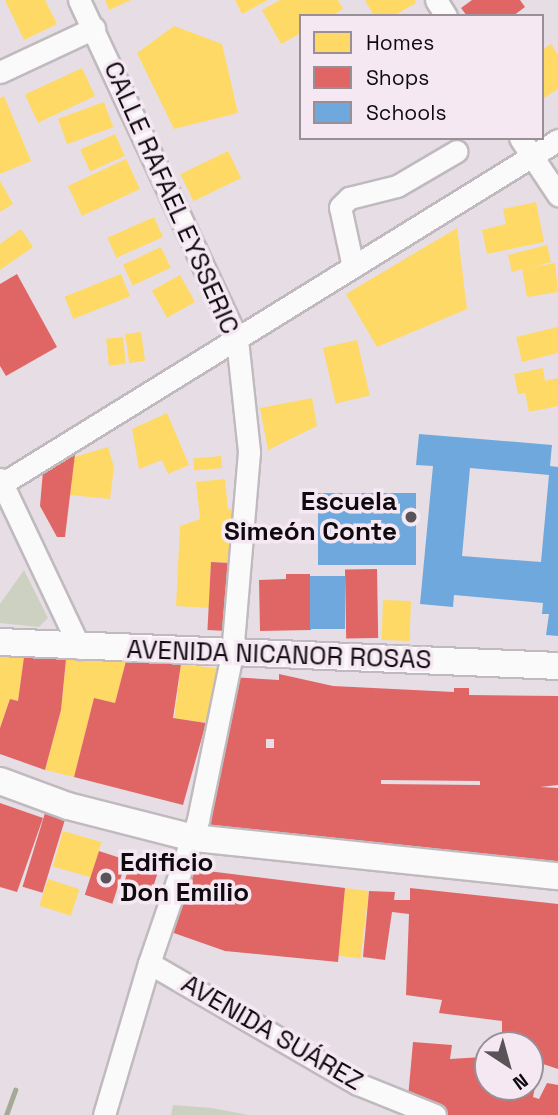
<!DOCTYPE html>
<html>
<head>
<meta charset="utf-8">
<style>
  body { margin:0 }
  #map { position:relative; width:558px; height:1115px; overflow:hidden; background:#e6dee4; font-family:"Space Grotesk",sans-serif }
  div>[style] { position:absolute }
  .green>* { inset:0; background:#cdd1c2 }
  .homes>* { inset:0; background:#ffd966; transform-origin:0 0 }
  .shops>* { inset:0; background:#e06666; transform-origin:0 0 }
  .schools>* { inset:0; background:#6fa8dc; transform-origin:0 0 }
  .stream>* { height:5px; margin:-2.5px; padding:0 2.5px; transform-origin:2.5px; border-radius:2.5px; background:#a3aa96 }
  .roads { filter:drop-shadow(2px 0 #c0babe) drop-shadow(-2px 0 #c0babe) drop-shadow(0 2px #c0babe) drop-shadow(0 -2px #c0babe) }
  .minor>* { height:21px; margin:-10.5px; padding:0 10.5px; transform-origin:10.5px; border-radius:10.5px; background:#fbfafb }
  .major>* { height:26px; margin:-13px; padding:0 13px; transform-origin:13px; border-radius:13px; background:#fbfafb }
  .dots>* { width:19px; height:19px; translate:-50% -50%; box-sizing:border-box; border:4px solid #f6e8f3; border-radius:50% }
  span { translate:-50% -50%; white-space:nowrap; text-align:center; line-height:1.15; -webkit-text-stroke:7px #f6e8f3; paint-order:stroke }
  .street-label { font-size:26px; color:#0e0a0e }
  .poi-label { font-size:26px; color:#0e0a0e; font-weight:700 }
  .right { translate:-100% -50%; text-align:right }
  .left { translate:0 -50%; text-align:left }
  .legend { position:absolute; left:299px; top:14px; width:245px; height:126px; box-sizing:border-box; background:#f6e8f3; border:2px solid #998f97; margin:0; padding:9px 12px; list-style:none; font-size:21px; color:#0e0a0e }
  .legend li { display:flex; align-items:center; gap:14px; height:35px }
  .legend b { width:35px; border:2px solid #998f97 }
  .north { position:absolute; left:474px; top:1031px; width:70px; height:70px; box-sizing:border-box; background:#f6e8f3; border:2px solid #998f97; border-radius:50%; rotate:144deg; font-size:19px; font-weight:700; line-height:28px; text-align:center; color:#0e0a0e }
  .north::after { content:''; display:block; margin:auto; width:24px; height:32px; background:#5a5459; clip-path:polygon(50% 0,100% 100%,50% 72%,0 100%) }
</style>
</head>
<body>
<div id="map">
  <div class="green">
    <div style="clip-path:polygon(24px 570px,48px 618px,39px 627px,0 623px,0 604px)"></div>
    <div style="clip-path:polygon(173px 1105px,212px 1108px,248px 1115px,171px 1115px)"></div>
  </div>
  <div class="homes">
    <div style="clip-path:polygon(5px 0,45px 0,57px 24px,24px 40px)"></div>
    <div style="clip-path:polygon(105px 0,131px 0,109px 10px)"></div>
    <div style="clip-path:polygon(235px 0,268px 0,242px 14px)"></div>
    <div style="clip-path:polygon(280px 0,338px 0,343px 9px,331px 16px,301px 16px,301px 33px,281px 44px,262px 10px)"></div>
    <div style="clip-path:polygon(365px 0,415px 0,416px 3px,393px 16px,374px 16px)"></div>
    <div style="clip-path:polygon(174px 26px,222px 44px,238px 113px,174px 129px,137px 53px)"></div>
    <div style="clip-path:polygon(551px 44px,558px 55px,558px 89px,542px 99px,542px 50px)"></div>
    <div style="left:82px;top:68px;width:31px;height:63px;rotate:65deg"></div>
    <div style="clip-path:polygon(4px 96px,31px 161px,0 174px,0 98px)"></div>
    <div style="left:104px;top:102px;width:27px;height:49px;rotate:70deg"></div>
    <div style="left:115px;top:134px;width:24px;height:38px;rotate:66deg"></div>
    <div style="left:228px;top:151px;width:30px;height:53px;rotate:64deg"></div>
    <div style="left:126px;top:159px;width:33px;height:64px;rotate:65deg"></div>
    <div style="clip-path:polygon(0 181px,13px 204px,0 212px)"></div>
    <div style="clip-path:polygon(536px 202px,544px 242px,487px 254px,482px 230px,506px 224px,503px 209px)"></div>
    <div style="left:154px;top:217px;width:22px;height:51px;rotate:66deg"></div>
    <div style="clip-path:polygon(457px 228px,467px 309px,377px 347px,346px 294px)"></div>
    <div style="clip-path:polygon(21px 229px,33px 247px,0 270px,0 244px)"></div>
    <div style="clip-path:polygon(547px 245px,551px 262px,533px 267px,555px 263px,558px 292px,527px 297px,522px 269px,512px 272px,508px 255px)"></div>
    <div style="left:161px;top:247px;width:23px;height:42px;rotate:65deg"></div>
    <div style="left:121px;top:274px;width:24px;height:61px;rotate:68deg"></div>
    <div style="left:180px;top:275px;width:31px;height:32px;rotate:61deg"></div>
    <div style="clip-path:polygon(558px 327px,558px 353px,522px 362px,516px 337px)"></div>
    <div style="left:141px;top:332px;width:29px;height:16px;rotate:82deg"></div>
    <div style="left:123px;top:337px;width:27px;height:17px;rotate:84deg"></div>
    <div style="left:357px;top:340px;width:57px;height:35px;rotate:77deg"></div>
    <div style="clip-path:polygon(543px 368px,545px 381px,558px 378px,558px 406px,529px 412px,525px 393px,518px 394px,514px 374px)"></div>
    <div style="clip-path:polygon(312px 398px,317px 426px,268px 450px,260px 408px)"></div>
    <div style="clip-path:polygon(167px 413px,189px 465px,168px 474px,162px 460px,139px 469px,132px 429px)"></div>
    <div style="clip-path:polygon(108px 447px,114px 467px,110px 499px,70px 495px,74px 457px)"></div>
    <div style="left:221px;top:456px;width:12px;height:28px;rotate:85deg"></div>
    <div style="clip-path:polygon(225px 479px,228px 510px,235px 507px,232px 563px,211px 562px,209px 608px,176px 606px,180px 526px,200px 519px,196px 482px)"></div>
    <div style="left:383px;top:600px;width:28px;height:40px;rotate:2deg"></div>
    <div style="clip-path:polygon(0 655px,24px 657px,18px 701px,10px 699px,0 727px)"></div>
    <div style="clip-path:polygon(66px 659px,126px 661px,115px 703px,94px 698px,74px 777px,45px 770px,61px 710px)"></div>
    <div style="left:181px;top:664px;width:40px;height:55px;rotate:7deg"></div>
    <div style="left:63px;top:831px;width:40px;height:37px;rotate:16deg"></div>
    <div style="left:48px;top:879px;width:33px;height:28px;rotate:18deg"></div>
    <div style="left:345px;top:888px;width:24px;height:68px;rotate:7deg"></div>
  </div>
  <div class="shops">
    <div style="clip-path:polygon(472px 0,520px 0,525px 7px,513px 16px,467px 16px,461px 8px)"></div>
    <div style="clip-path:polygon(17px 274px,57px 347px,6px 376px,0 366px,0 284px)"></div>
    <div style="clip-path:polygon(75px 454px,65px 537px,57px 537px,40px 506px,43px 471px)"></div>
    <div style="left:211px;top:562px;width:19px;height:68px;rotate:3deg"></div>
    <div style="left:377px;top:569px;width:69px;height:32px;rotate:89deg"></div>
    <div style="clip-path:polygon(286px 574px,310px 574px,311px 630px,260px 631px,259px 580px,286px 579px)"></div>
    <div style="clip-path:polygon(24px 657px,66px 659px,61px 710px,45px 770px,0 754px,0 728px,10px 699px,18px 701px)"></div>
    <div style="clip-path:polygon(126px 661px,181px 664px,173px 718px,206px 723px,183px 805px,74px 777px,94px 698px,115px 703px)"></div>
    <div style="clip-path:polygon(evenodd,279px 674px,333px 686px,454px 692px,454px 688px,469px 688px,469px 695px,558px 696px,558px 785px,540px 787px,558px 788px,558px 870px,204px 829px,230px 677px,279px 680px,279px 674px,266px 739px,274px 739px,274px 748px,266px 748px,266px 739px,279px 674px,381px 780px,480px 781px,480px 785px,381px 784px,381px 780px)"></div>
    <div style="clip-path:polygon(0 803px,43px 818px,17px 892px,0 887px)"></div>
    <div style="left:45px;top:813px;width:21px;height:77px;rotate:17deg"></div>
    <div style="left:99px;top:851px;width:29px;height:46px;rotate:18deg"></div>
    <div style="left:133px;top:855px;width:29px;height:38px;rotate:18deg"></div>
    <div style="clip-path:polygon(192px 869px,345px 888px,338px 962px,225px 951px,171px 932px)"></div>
    <div style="clip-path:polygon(evenodd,410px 888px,558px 904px,558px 1069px,540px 1063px,533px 1097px,539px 1099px,547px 1083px,558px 1085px,558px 1115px,448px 1115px,408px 1098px,413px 1042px,452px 1045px,450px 1059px,482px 1057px,484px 1042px,502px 1041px,502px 1021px,439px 1013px,442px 1000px,406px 995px,409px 914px,392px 912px,385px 960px,363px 957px,369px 891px,395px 892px,394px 900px,410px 900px,410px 888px,488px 1045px,530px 1045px,530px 1087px,488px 1087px,488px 1045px)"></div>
  </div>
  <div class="schools">
    <div style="clip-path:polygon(evenodd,419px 434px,552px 445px,550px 466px,558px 467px,558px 636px,546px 635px,549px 614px,542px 614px,543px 603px,454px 595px,453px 607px,420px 604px,433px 466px,416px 465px,419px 434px,470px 468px,549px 475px,541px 562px,462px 556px,470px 468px)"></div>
    <div style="left:318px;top:493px;width:98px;height:72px"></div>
    <div style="left:345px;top:576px;width:53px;height:35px;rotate:90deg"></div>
  </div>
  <div class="stream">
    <div style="left:6px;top:1115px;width:27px;rotate:-70deg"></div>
  </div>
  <div class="roads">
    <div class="minor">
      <div style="left:79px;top:0;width:374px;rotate:65deg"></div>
      <div style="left:237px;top:339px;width:114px;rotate:83.9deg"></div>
      <div style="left:249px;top:452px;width:203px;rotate:94.8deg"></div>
      <div style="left:232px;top:654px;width:169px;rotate:101.6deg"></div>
      <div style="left:198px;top:820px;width:151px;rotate:108.9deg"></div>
      <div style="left:149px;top:963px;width:159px;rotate:106.5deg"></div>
      <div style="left:436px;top:0;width:19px;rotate:58deg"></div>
      <div style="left:0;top:72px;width:104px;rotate:-25.1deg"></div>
      <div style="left:520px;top:138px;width:69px;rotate:56.3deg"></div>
      <div style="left:353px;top:267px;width:61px;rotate:-102.2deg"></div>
      <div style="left:340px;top:207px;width:13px;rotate:-45deg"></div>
      <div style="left:349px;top:198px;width:49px;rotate:-14deg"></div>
      <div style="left:397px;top:186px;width:69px;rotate:-30.3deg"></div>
      <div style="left:0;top:479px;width:187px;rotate:64.7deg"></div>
      <div style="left:0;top:485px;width:656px;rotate:-31.73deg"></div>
      <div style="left:149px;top:963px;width:241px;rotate:30.1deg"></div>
      <div style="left:358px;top:1084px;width:83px;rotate:21.9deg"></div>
    </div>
    <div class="major">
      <div style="left:0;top:642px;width:559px;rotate:2.46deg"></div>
      <div style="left:0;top:781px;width:72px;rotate:20.2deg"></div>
      <div style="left:68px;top:806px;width:130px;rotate:14.3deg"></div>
      <div style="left:194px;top:838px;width:366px;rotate:6deg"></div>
    </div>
  </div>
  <div class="dots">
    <div style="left:411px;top:517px;background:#5a5459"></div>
    <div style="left:106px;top:878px;background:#5a5459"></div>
  </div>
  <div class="street-label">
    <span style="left:171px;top:198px;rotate:66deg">CALLE RAFAEL EYSSERIC</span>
    <span style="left:279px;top:655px;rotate:2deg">AVENIDA NICANOR ROSAS</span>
    <span style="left:272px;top:1033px;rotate:30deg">AVENIDA SUÁREZ</span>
  </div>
  <div class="poi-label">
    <span class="right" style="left:397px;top:517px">Escuela<br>Simeón Conte</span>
    <span class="left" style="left:120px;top:878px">Edificio<br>Don Emilio</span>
  </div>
  <ul class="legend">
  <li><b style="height:19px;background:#ffd966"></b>Homes</li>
  <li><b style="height:19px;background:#e06666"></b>Shops</li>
  <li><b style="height:19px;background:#6fa8dc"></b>Schools</li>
  </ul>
  <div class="north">N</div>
</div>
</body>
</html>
